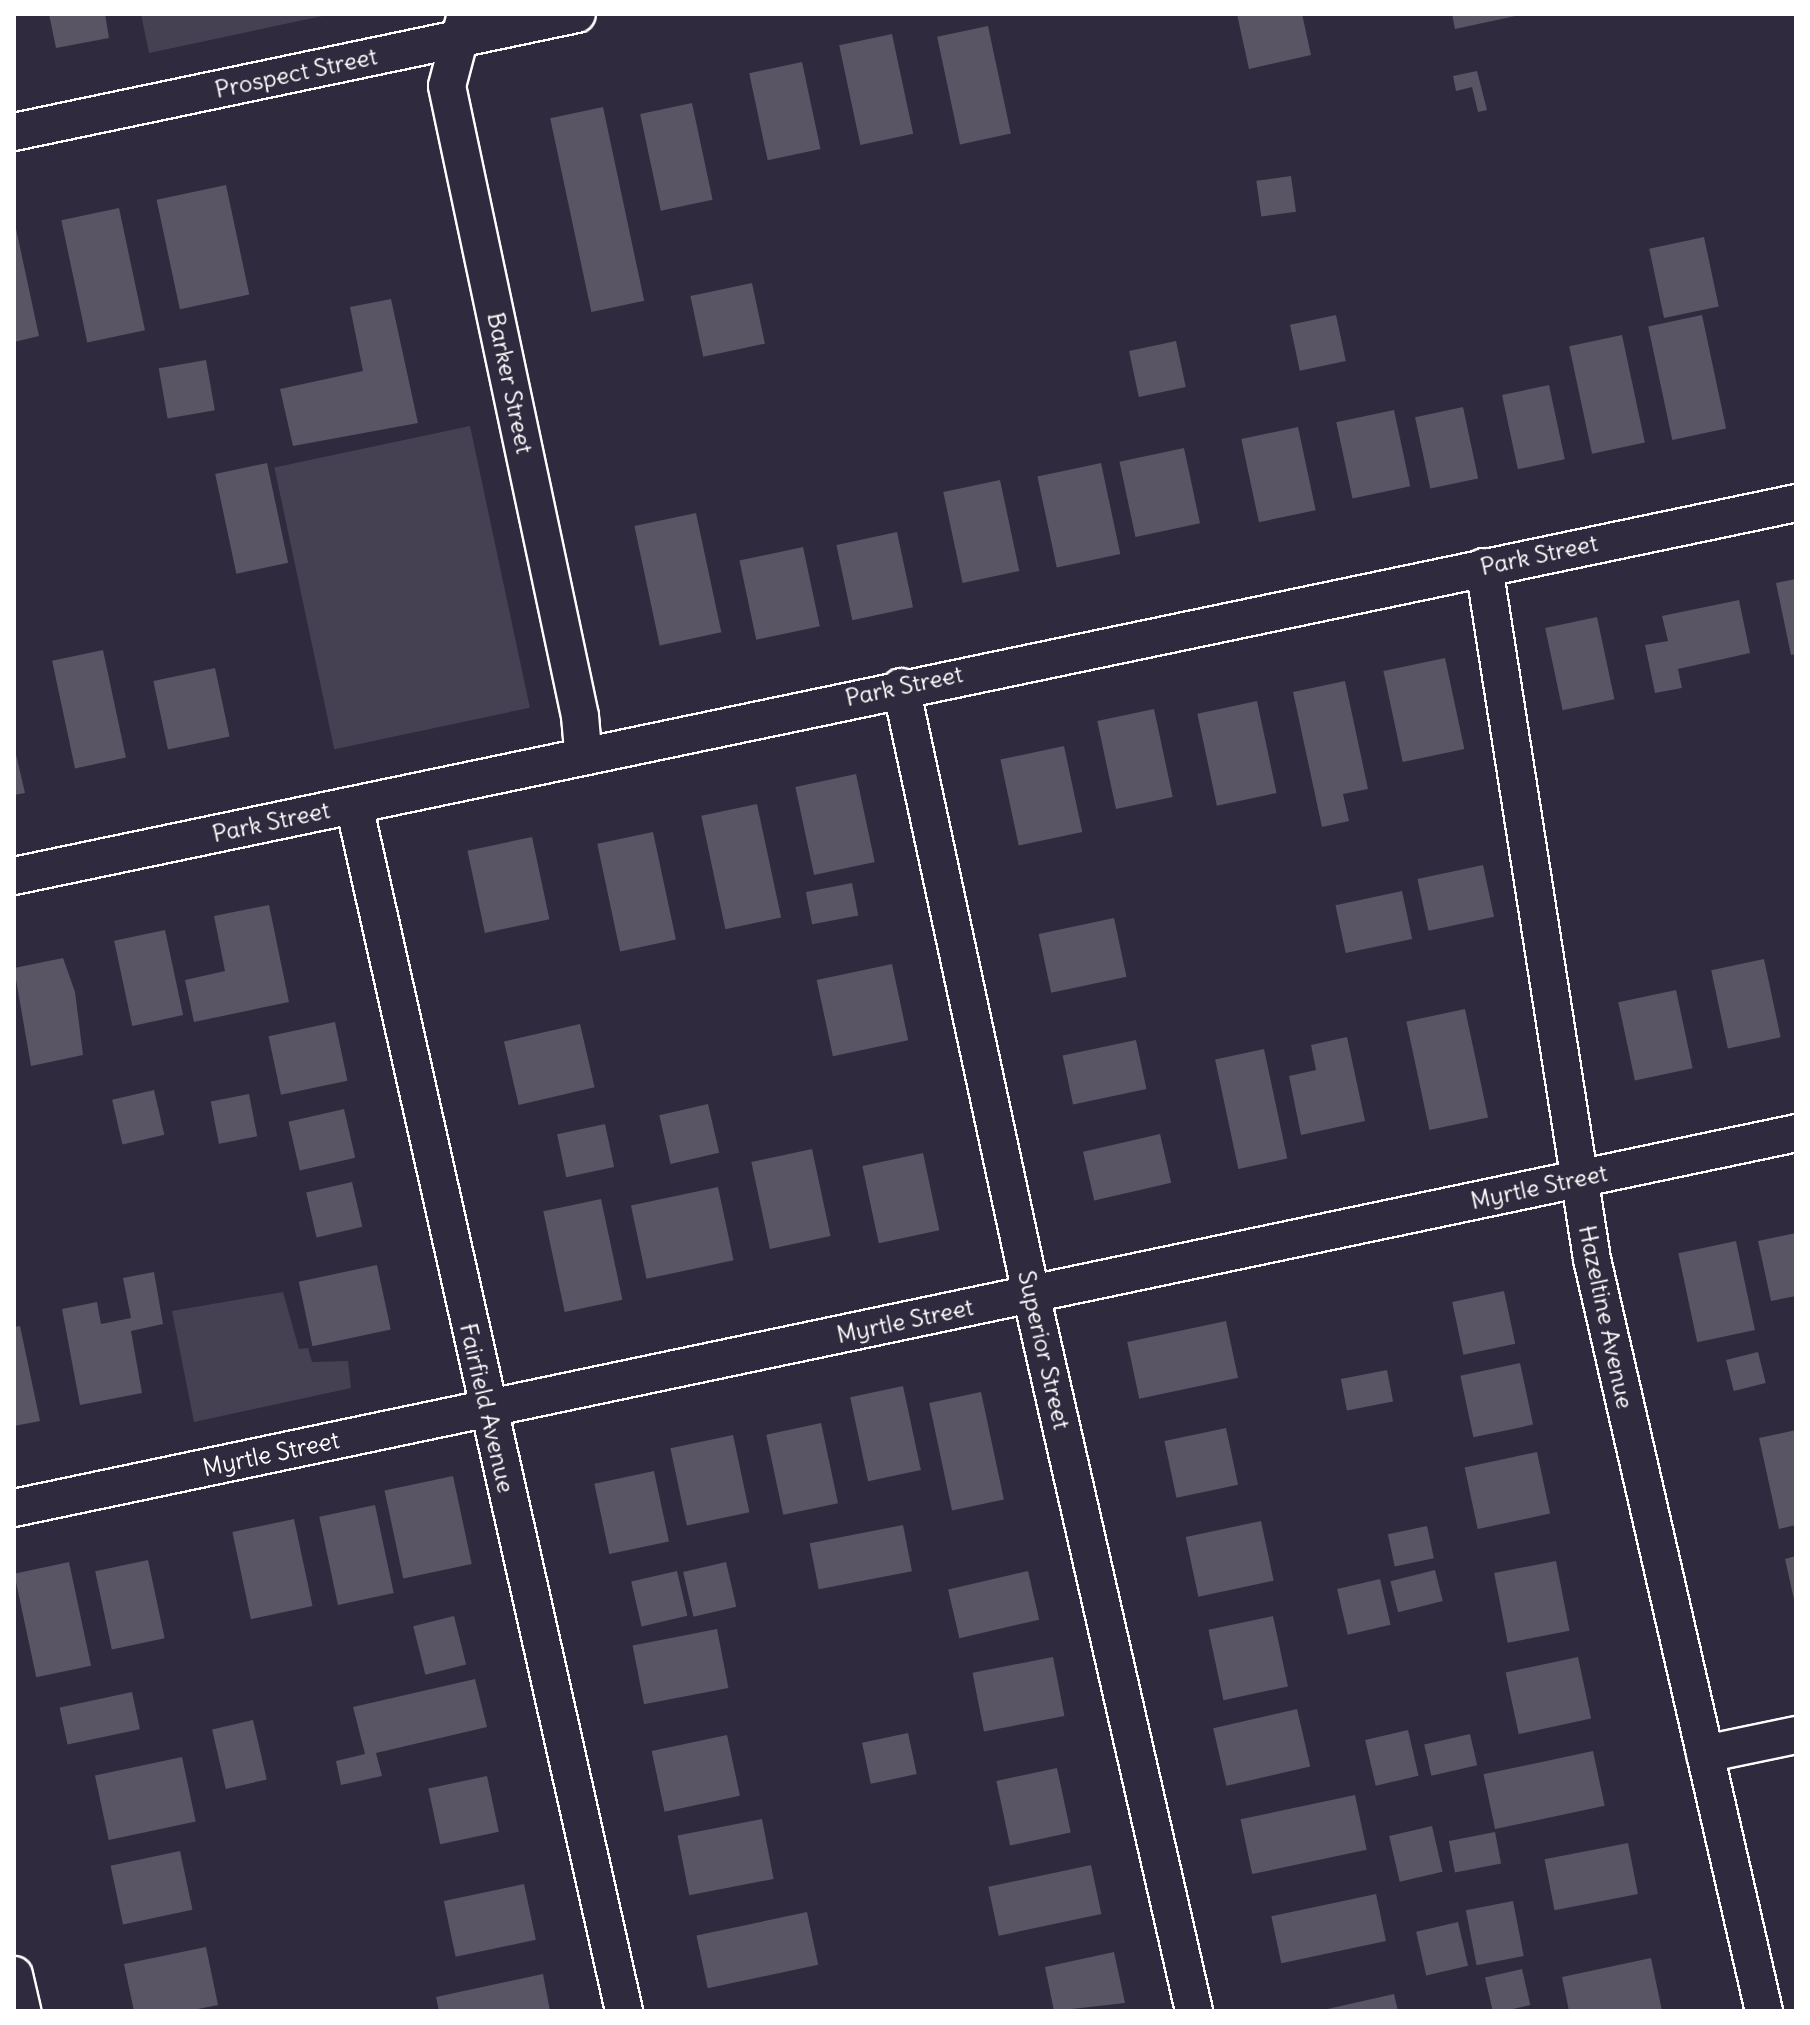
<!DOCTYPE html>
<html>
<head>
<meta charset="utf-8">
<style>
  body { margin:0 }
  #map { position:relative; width:1810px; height:2025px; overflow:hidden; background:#2f2a3d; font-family:Delius,sans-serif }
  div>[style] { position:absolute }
  .green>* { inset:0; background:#464152; transform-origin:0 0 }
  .building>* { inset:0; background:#595564; transform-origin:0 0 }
  .roads { filter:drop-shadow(2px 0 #fff) drop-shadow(-2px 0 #fff) drop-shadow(0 2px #fff) drop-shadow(0 -2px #fff) }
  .minor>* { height:36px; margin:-18px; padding:0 18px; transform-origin:18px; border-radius:18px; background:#2f2a3d }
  span { translate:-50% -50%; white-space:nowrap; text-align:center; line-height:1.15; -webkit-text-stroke:6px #2f2a3d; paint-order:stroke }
  .street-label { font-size:24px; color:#fff }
  .frame { position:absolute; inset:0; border:16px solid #fff; pointer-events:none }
</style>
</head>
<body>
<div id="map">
  <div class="green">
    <div style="clip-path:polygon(141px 14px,332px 14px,149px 53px)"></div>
    <div style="left:470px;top:426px;width:288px;height:200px;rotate:78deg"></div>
    <div style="clip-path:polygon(283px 1292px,299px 1349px,308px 1348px,312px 1362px,348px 1361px,351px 1388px,194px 1422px,172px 1311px)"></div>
  </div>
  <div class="building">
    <div style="clip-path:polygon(49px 14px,105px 14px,109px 38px,56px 48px)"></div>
    <div style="clip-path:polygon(1237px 14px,1302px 14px,1311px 55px,1249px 69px)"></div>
    <div style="clip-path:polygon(1452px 14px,1520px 14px,1520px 15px,1455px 29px)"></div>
    <div style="left:988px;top:26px;width:110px;height:52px;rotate:78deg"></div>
    <div style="left:892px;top:34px;width:102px;height:54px;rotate:78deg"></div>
    <div style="left:802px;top:62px;width:89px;height:54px;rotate:78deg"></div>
    <div style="clip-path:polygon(1477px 71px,1487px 110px,1478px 112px,1472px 87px,1456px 91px,1453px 76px)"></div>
    <div style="left:692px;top:103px;width:99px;height:53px;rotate:78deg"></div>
    <div style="left:603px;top:107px;width:198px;height:54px;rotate:78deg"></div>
    <div style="left:1291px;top:176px;width:36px;height:35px;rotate:82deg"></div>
    <div style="left:226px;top:185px;width:112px;height:71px;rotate:78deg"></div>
    <div style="left:119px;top:208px;width:125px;height:59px;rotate:78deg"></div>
    <div style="clip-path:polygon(15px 224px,39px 336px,14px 342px,14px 225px)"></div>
    <div style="left:1704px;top:237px;width:71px;height:56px;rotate:78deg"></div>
    <div style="left:752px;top:283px;width:62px;height:63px;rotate:78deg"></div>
    <div style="clip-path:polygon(391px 299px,418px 423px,293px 446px,280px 389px,363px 371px,350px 307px)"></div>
    <div style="left:1336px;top:315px;width:47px;height:47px;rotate:78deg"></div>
    <div style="left:1702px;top:315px;width:116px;height:55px;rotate:78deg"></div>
    <div style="left:1622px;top:335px;width:110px;height:54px;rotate:78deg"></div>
    <div style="left:1176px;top:341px;width:47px;height:48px;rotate:78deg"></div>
    <div style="left:206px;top:360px;width:51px;height:48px;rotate:80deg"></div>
    <div style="left:1549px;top:385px;width:76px;height:48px;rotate:78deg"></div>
    <div style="left:1463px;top:407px;width:73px;height:49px;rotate:78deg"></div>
    <div style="left:1394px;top:410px;width:78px;height:59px;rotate:78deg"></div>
    <div style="left:1298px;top:427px;width:85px;height:58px;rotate:78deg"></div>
    <div style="left:1184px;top:448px;width:77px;height:66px;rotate:78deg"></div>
    <div style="left:267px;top:463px;width:102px;height:53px;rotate:78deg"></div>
    <div style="left:1101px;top:463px;width:93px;height:65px;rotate:78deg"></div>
    <div style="left:1000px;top:480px;width:93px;height:58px;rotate:78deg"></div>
    <div style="left:696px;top:513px;width:122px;height:63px;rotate:78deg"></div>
    <div style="left:897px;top:532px;width:77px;height:62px;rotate:78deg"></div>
    <div style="left:803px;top:547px;width:81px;height:65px;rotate:78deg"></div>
    <div style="clip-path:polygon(1796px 579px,1796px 654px,1791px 655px,1776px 583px)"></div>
    <div style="clip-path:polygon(1739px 600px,1750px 653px,1678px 669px,1682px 688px,1655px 693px,1645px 645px,1668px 641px,1662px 616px)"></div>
    <div style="left:1597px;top:617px;width:84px;height:53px;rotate:78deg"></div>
    <div style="left:103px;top:650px;width:110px;height:52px;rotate:78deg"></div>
    <div style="left:1445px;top:658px;width:93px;height:63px;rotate:78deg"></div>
    <div style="left:215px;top:668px;width:70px;height:63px;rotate:78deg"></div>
    <div style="clip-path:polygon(1345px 681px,1368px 789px,1343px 794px,1349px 821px,1322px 827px,1293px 692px)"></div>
    <div style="left:1257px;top:701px;width:94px;height:61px;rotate:78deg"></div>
    <div style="left:1154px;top:709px;width:90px;height:58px;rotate:78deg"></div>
    <div style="clip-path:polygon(14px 746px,25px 793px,14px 795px)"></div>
    <div style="left:1064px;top:746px;width:88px;height:65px;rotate:78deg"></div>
    <div style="left:856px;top:774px;width:90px;height:62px;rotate:78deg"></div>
    <div style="left:757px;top:804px;width:116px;height:57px;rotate:78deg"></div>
    <div style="left:653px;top:832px;width:110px;height:57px;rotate:78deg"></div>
    <div style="left:532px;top:837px;width:84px;height:66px;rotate:78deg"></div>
    <div style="left:1483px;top:865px;width:53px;height:67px;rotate:78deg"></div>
    <div style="left:852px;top:883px;width:33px;height:47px;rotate:79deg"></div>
    <div style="left:1402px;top:891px;width:49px;height:68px;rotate:78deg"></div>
    <div style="clip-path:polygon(269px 905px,289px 1002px,194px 1022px,185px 980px,225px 971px,214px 916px)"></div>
    <div style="left:1114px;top:918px;width:60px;height:77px;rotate:78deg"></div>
    <div style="left:165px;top:930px;width:87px;height:52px;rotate:78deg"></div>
    <div style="clip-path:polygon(63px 958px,75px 992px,83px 1055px,31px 1066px,14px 968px)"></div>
    <div style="left:1764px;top:959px;width:80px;height:54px;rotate:78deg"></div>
    <div style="left:892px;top:964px;width:78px;height:77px;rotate:78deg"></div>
    <div style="left:1676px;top:990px;width:80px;height:59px;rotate:78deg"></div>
    <div style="left:1465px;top:1009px;width:111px;height:60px;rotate:78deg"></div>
    <div style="left:335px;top:1022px;width:60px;height:68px;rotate:78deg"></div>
    <div style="left:580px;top:1024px;width:65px;height:78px;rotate:77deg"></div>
    <div style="clip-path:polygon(1347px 1037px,1365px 1121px,1301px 1135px,1289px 1076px,1316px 1070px,1311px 1045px)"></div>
    <div style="left:1136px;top:1040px;width:50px;height:75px;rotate:78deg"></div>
    <div style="left:1264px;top:1049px;width:112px;height:50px;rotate:78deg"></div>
    <div style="left:154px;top:1090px;width:46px;height:43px;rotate:77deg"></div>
    <div style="left:249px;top:1094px;width:43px;height:39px;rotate:79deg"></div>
    <div style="left:708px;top:1104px;width:50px;height:50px;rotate:77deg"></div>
    <div style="left:344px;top:1109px;width:50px;height:57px;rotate:77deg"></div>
    <div style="left:605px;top:1124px;width:44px;height:49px;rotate:78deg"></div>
    <div style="left:1160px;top:1134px;width:50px;height:79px;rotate:77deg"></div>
    <div style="left:812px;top:1149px;width:89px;height:62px;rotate:78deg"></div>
    <div style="left:923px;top:1153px;width:79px;height:62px;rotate:78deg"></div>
    <div style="left:352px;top:1182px;width:46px;height:47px;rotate:77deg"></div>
    <div style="left:718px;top:1187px;width:75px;height:89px;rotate:78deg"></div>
    <div style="left:601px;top:1199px;width:103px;height:59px;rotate:78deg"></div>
    <div style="clip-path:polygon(1796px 1233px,1796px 1296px,1771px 1301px,1758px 1241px)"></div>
    <div style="left:1736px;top:1241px;width:91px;height:59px;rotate:78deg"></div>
    <div style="left:377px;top:1265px;width:66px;height:80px;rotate:78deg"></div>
    <div style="clip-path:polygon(154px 1272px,163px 1324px,131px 1331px,142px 1393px,80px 1405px,62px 1309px,97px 1302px,101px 1324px,131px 1318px,123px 1278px)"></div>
    <div style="left:1504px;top:1291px;width:54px;height:53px;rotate:78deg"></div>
    <div style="left:1226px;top:1321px;width:58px;height:101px;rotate:78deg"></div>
    <div style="clip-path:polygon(20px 1326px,40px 1421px,14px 1426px,14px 1327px)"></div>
    <div style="left:1758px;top:1352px;width:32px;height:33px;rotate:76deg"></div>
    <div style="left:1520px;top:1363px;width:63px;height:61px;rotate:78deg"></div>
    <div style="left:1387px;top:1370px;width:32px;height:47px;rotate:79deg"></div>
    <div style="left:903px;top:1386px;width:86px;height:54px;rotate:78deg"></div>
    <div style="left:981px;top:1392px;width:110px;height:53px;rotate:78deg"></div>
    <div style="left:821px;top:1423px;width:82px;height:56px;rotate:78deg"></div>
    <div style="left:1226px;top:1428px;width:58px;height:63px;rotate:78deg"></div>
    <div style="clip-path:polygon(1796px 1430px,1796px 1525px,1779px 1529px,1759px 1438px)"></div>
    <div style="left:733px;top:1435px;width:79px;height:64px;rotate:78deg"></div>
    <div style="left:1537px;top:1452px;width:63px;height:74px;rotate:78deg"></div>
    <div style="left:654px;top:1471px;width:72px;height:61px;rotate:78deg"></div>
    <div style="left:453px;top:1476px;width:90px;height:70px;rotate:78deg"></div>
    <div style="left:375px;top:1505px;width:90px;height:57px;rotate:78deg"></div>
    <div style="left:294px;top:1519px;width:89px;height:63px;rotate:78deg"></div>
    <div style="left:1261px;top:1521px;width:61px;height:77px;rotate:78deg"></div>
    <div style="left:903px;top:1525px;width:47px;height:95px;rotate:79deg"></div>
    <div style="left:1427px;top:1526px;width:33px;height:40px;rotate:78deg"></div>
    <div style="clip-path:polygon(1796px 1556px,1796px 1604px,1795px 1604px,1785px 1559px)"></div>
    <div style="left:148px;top:1560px;width:80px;height:54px;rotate:78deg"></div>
    <div style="left:1556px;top:1561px;width:71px;height:63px;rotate:79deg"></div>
    <div style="left:69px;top:1562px;width:106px;height:56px;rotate:78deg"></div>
    <div style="left:726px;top:1562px;width:46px;height:44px;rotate:77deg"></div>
    <div style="left:1435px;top:1570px;width:32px;height:46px;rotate:76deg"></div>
    <div style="left:677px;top:1571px;width:46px;height:47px;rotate:77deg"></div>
    <div style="left:1028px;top:1571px;width:50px;height:82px;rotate:77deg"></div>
    <div style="left:1380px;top:1579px;width:47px;height:44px;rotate:77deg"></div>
    <div style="left:454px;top:1616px;width:50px;height:42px;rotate:76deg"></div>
    <div style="left:1273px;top:1616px;width:72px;height:66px;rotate:78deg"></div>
    <div style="left:717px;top:1629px;width:60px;height:86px;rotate:79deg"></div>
    <div style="left:1053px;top:1657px;width:60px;height:82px;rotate:79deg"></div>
    <div style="left:1578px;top:1657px;width:63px;height:74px;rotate:78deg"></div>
    <div style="clip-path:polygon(475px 1679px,487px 1727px,376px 1753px,382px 1776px,341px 1785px,336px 1761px,365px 1754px,353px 1707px)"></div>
    <div style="left:132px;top:1692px;width:38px;height:74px;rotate:78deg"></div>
    <div style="left:1297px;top:1709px;width:59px;height:86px;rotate:77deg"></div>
    <div style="left:253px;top:1720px;width:61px;height:42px;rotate:77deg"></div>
    <div style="left:1408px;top:1730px;width:47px;height:44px;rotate:77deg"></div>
    <div style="left:908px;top:1733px;width:42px;height:47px;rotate:78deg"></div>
    <div style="left:1470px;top:1734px;width:32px;height:47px;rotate:77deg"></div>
    <div style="left:727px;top:1735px;width:62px;height:77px;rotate:78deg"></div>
    <div style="left:1593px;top:1751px;width:56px;height:112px;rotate:78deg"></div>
    <div style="left:182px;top:1757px;width:66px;height:89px;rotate:78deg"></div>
    <div style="left:1057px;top:1768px;width:66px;height:62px;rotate:78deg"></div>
    <div style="left:487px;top:1776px;width:57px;height:60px;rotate:78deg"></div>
    <div style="left:1355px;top:1795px;width:56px;height:117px;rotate:78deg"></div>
    <div style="left:762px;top:1819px;width:61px;height:86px;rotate:79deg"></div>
    <div style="left:1432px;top:1826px;width:47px;height:44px;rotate:77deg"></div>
    <div style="left:1495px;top:1832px;width:32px;height:47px;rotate:79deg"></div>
    <div style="left:1628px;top:1843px;width:52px;height:85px;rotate:79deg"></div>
    <div style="left:180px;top:1851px;width:60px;height:71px;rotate:78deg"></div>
    <div style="left:1091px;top:1865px;width:50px;height:105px;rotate:78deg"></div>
    <div style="left:524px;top:1884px;width:57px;height:82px;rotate:78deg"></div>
    <div style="left:1376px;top:1894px;width:48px;height:107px;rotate:78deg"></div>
    <div style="left:1513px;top:1901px;width:56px;height:48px;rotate:79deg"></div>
    <div style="left:807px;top:1912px;width:54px;height:113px;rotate:78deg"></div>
    <div style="left:1458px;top:1922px;width:45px;height:43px;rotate:77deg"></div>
    <div style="clip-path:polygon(206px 1947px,218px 2005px,188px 2011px,134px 2011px,124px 1964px)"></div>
    <div style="clip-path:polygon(1114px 1952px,1125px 2003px,1054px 2011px,1045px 1967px)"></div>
    <div style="clip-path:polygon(1651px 1958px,1662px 2011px,1569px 2011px,1562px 1977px)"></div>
    <div style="left:1522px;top:1969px;width:37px;height:38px;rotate:77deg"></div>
    <div style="clip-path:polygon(543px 1974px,550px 2011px,439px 2011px,436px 1997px)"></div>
    <div style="clip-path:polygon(1394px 1994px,1398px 2011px,1323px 2011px,1323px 2010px)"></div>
  </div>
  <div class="roads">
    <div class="minor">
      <div style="left:466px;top:14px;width:74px;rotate:104.8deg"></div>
      <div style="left:447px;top:86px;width:644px;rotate:78.08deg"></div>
      <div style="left:580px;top:716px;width:37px;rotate:85deg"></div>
      <div style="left:14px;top:132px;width:575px;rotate:-11.84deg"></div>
      <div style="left:1484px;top:567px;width:700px;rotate:81.13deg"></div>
      <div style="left:1592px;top:1259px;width:771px;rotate:77.12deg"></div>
      <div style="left:901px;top:687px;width:621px;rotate:77.91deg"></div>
      <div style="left:1031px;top:1294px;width:735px;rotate:77.19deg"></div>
      <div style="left:354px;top:805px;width:1236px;rotate:77.38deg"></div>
      <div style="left:14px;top:876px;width:1821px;rotate:-11.82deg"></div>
      <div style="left:14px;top:1508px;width:1821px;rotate:-11.88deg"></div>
      <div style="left:1705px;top:1754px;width:93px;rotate:-11.8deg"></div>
      <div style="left:14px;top:1975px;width:37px;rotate:77deg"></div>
    </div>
  </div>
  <div class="street-label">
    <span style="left:296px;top:73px;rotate:-12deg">Prospect Street</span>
    <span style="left:510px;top:383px;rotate:78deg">Barker Street</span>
    <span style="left:1539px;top:555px;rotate:-12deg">Park Street</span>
    <span style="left:904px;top:686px;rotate:-12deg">Park Street</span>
    <span style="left:271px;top:822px;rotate:-12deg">Park Street</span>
    <span style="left:1539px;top:1187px;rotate:-12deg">Myrtle Street</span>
    <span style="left:1606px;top:1317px;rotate:78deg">Hazeltine Avenue</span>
    <span style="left:905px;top:1321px;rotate:-12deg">Myrtle Street</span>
    <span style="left:1044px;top:1350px;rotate:77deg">Superior Street</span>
    <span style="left:487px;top:1408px;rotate:77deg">Fairfield Avenue</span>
    <span style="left:271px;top:1454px;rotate:-12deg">Myrtle Street</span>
  </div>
  <div class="frame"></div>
</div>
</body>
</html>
